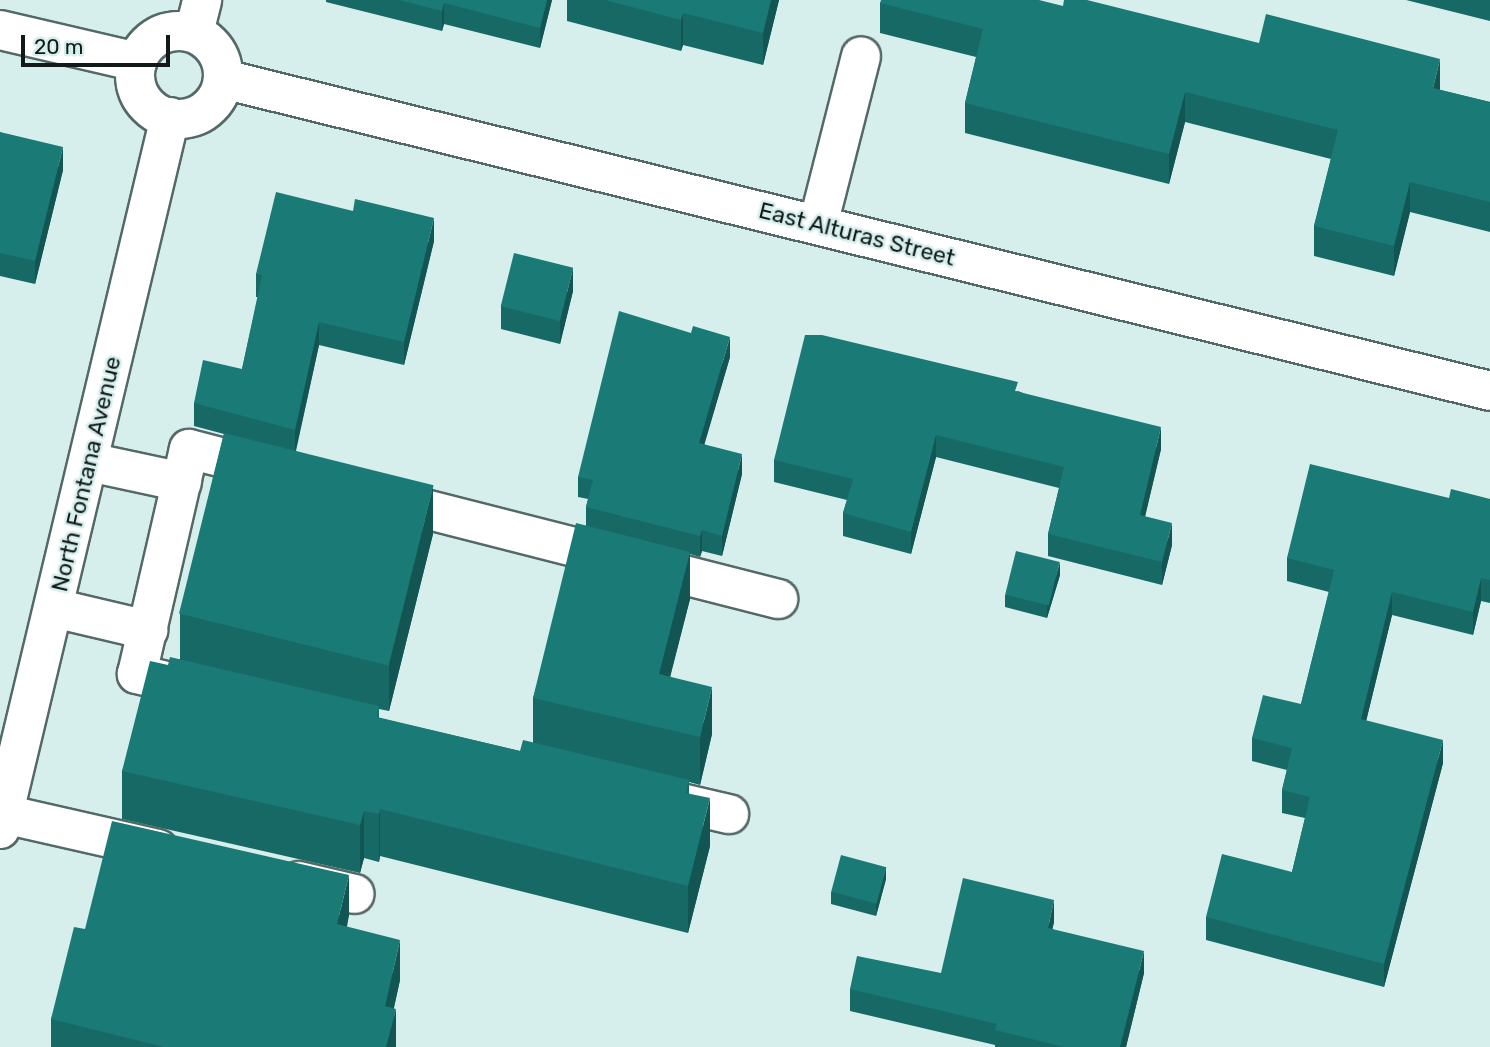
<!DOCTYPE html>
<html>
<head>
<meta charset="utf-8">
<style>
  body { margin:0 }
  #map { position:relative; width:1490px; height:1047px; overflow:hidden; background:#d7efec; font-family:Rubik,sans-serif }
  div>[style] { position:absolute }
  .roads { filter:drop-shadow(2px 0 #546967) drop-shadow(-2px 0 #546967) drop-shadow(0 2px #546967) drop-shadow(0 -2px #546967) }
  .minor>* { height:38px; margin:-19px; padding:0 19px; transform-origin:19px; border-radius:19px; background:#fff }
  .minor>.ring { margin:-19px; padding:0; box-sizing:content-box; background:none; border:38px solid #fff; border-radius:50% }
  .wall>* { inset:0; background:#166965 }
  .shaded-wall>* { inset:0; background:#125553 }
  .building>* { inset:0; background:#197a76; transform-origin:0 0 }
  span { translate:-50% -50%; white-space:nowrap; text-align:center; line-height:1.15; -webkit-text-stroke:5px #d7efec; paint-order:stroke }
  .street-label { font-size:23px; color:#111a19 }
  .scale { position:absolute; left:21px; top:35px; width:149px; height:32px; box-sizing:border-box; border:4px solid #111a19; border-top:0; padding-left:9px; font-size:21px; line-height:24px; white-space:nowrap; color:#111a19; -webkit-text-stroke:5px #d7efec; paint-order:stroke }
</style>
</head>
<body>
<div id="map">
  <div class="roads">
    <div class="minor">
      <div style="left:0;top:30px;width:141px;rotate:13.1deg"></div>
      <div class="ring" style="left:135px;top:31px;width:50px;height:50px"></div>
      <div style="left:194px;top:33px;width:34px;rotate:-76deg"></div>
      <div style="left:223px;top:79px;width:1305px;rotate:13.83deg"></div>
      <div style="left:818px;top:225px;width:174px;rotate:-75.7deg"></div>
      <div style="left:89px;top:462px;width:95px;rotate:12.1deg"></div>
      <div style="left:382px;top:498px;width:409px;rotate:14.3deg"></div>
      <div style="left:54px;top:608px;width:97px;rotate:13.2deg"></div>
      <div style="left:196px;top:688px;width:61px;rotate:-166.7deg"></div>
      <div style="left:137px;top:674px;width:231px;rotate:-77deg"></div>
      <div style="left:189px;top:449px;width:84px;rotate:14.5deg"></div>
      <div style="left:660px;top:798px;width:71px;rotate:13.1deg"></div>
      <div style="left:4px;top:814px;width:158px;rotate:12.8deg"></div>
      <div style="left:0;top:829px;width:732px;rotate:-76.57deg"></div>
      <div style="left:299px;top:881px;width:57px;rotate:13.1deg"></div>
    </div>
  </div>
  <div class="wall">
    <div style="clip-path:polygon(326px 0,552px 0,540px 48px,444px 24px,442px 31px,326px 2px)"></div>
    <div style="clip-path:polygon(567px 0,779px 0,763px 65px,683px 45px,681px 51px,567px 21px)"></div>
    <div style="clip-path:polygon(1406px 0,1490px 0,1490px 21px)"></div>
    <div style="clip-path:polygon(880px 3px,1063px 6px,1440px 90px,1490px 102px,1490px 232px,1410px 212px,1394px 276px,1314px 256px,1314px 226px,1331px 159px,1185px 122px,1169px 184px,965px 133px,965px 103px,976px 57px,880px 33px)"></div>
    <div style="clip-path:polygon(0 132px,63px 170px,35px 284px,0 276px)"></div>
    <div style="clip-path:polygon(434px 241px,404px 365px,319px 345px,296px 451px,433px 534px,389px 711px,379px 709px,379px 718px,520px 751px,533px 743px,533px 698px,586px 525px,586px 507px,588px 499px,578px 497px,578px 477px,730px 357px,704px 444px,742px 474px,722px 556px,702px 551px,700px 557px,690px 554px,690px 599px,670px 676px,712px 734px,700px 785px,689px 782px,689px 793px,710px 846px,688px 933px,380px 856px,379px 862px,364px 858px,360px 873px,122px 819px,122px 771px,168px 665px,180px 659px,180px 614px,224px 434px,194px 426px,194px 403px,242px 369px,258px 297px,256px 297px,256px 274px)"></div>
    <div style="clip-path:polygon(573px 291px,560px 344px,501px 329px,501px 306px)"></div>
    <div style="clip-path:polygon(1018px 391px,1161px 449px,1145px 516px,1172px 545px,1162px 585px,1048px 556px,1048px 534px,1059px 488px,936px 457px,911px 554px,843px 536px,843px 513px,847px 500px,774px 482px,774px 460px)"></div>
    <div style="clip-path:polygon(1449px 498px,1490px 499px,1490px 603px,1481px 601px,1473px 635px,1392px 615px,1366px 721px,1443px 763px,1384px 987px,1206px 940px,1206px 917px,1292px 872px,1305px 818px,1282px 813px,1282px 790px,1287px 770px,1252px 761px,1252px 738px,1301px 704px,1329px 592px,1287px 581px,1287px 558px)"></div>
    <div style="clip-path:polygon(1060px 575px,1047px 618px,1005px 607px,1005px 595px)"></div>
    <div style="clip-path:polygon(886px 879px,876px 916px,831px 904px,831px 892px)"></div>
    <div style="clip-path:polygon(349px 915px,347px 927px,400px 980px,394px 1008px,396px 1047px,51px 1047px,51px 1019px,85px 929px)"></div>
    <div style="clip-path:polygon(1054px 922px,1052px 929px,1144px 973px,1126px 1047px,995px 1047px,995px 1045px,850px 1011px,850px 989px,941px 973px)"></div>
  </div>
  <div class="shaded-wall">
    <div style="clip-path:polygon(547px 0,552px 0,540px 48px,540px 28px)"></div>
    <div style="clip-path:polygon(771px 0,779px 0,763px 65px,763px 33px)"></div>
    <div style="clip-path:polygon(444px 3px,444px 24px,442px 31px,442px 11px)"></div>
    <div style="clip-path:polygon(683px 13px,683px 45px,681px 51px,681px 20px)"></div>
    <div style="clip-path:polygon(1440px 59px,1440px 89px,1433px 118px,1433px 88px)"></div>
    <div style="clip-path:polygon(1185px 92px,1185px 122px,1169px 184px,1169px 154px)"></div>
    <div style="clip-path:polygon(63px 147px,63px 170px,35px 284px,35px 261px)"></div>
    <div style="clip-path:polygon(1410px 182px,1410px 212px,1394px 276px,1394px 246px)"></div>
    <div style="clip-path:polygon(434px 218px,434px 241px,404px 365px,404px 342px)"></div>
    <div style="clip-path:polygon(573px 268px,573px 291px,560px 344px,560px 321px)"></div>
    <div style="clip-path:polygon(319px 322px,319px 345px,295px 453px,295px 430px)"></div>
    <div style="clip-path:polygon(730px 337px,730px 357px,699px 463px,699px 443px)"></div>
    <div style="clip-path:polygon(1161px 427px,1161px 449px,1140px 538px,1140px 515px)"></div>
    <div style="clip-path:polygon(936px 435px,936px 457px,911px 554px,911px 532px)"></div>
    <div style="clip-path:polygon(742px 454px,742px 474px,722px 556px,722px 536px)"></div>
    <div style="clip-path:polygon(433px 486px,433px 534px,389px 711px,389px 664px)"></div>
    <div style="clip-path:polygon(1172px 523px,1172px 545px,1162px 585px,1162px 562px)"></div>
    <div style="clip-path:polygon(702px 530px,702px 551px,700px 557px,700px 536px)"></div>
    <div style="clip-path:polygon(690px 552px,690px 599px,659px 721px,659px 674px)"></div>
    <div style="clip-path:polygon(1060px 562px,1060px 575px,1047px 618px,1047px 606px)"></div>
    <div style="clip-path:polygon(1481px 578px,1481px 601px,1473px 635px,1473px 612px)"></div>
    <div style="clip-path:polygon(1392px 592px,1392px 615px,1361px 742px,1361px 719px)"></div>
    <div style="clip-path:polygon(712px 687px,712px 734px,700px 785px,700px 737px)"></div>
    <div style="clip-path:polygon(1443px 740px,1443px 763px,1384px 987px,1384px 964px)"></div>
    <div style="clip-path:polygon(710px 798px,710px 846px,688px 933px,688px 886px)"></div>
    <div style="clip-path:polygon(380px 809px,380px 856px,379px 862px,379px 814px)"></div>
    <div style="clip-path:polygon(364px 811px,364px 858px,360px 873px,360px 825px)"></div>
    <div style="clip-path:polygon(886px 867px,886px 879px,876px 916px,876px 904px)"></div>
    <div style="clip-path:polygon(349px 875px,349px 915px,337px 964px,337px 924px)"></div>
    <div style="clip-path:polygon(1054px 900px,1054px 922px,1048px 950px,1048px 928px)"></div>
    <div style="clip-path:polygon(400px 940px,400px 980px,385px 1046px,385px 1006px)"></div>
    <div style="clip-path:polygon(1144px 951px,1144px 973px,1126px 1047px,1120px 1047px)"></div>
    <div style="clip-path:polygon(396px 1009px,396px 1047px,386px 1047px)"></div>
  </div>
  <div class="building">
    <div style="clip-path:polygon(399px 0,547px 0,540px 28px,444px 3px,442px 11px)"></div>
    <div style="clip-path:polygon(605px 0,771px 0,763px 33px,683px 13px,681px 20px)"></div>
    <div style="clip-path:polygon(881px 0,1039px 0,1063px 6px,1064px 0,1087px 0,1259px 43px,1266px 14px,1440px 59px,1433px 88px,1490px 102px,1490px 202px,1410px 182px,1394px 246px,1314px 226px,1338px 130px,1185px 92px,1169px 154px,965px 103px,983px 29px,880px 3px)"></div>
    <div style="clip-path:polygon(0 132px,63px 147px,35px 261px,0 253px)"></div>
    <div style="clip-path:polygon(276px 192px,353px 211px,355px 199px,434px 218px,404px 342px,319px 322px,295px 430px,194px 403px,203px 360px,242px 369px,262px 275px,256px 274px)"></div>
    <div style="left:514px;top:253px;width:61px;height:55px;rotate:14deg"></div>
    <div style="clip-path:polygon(619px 311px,691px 333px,693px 326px,730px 337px,699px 443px,742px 454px,722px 536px,702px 530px,700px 536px,586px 507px,593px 480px,578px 477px)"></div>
    <div style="clip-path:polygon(805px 335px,822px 335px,1018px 382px,1015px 391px,1161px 427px,1140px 515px,1172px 523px,1162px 562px,1048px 534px,1064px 467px,936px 435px,911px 532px,843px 513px,853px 479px,774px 460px)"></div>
    <div style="left:224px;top:433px;width:216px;height:186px;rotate:14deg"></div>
    <div style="clip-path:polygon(1310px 464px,1449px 498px,1451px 489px,1490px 499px,1490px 580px,1481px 578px,1473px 612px,1392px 592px,1361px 719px,1443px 740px,1384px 964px,1206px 917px,1222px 854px,1292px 872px,1310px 797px,1282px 790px,1292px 748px,1252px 738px,1263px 695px,1301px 704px,1334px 570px,1287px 558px)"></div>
    <div style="clip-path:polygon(576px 523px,690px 552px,659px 674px,712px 687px,700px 737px,533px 698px)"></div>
    <div style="left:1016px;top:551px;width:45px;height:45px;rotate:14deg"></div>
    <div style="clip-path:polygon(170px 657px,379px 706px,377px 717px,520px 751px,523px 740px,689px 780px,686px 793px,710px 798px,688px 886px,380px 809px,379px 814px,364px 811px,360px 825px,122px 771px,150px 661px,168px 665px)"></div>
    <div style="clip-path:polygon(112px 821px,349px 875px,337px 924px,400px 940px,385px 1006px,396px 1009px,386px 1047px,164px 1047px,51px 1019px,74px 927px,85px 929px)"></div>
    <div style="left:841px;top:855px;width:47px;height:38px;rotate:15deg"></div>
    <div style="clip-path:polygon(963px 878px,1054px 900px,1048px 928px,1144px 951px,1120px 1047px,1064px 1047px,995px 1030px,997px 1024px,850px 989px,857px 956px,941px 973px)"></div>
  </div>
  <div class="street-label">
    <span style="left:857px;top:234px;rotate:14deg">East Alturas Street</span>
    <span style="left:86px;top:474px;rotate:-77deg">North Fontana Avenue</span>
  </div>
  <div class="scale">20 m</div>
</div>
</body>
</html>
